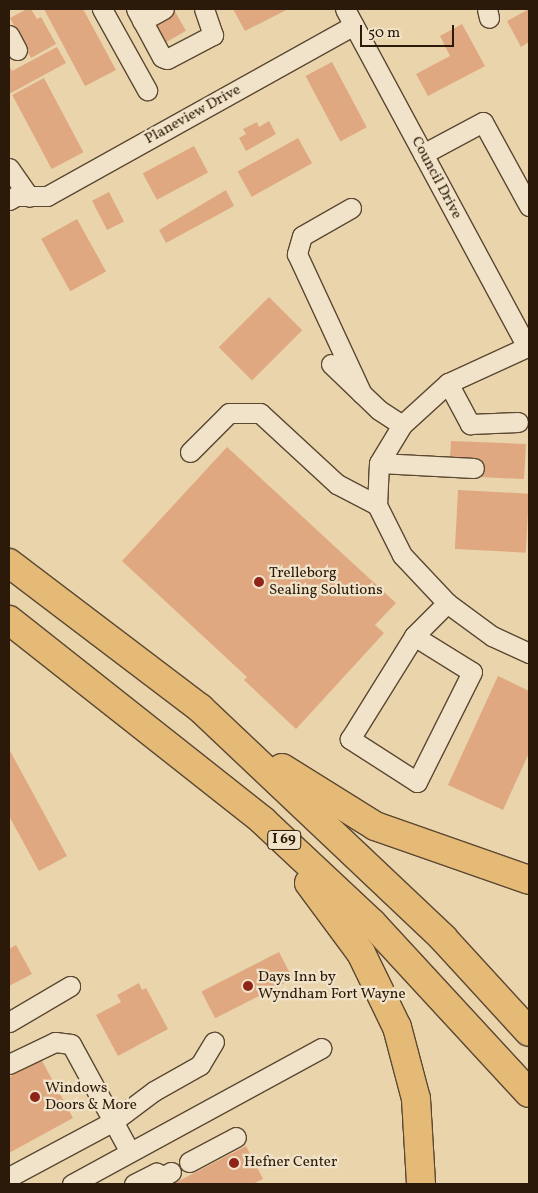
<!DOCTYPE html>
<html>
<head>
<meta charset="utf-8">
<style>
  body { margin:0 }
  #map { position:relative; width:538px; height:1193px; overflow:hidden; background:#ead4ac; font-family:Vollkorn,serif }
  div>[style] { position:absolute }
  .building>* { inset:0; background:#dfa881; transform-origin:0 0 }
  .roads { filter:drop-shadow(1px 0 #5b4832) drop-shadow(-1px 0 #5b4832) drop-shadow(0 1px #5b4832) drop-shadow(0 -1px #5b4832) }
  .minor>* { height:19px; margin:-9.5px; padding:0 9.5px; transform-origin:9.5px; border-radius:9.5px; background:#f1e3c9 }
  .highway>* { height:28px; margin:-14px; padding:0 14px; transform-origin:14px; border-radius:14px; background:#e5ba76 }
  .dots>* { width:14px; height:14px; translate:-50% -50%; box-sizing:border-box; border:2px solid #f1e3c9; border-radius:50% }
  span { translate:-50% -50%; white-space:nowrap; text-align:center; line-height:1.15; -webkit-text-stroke:4.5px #f1e3c9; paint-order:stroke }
  .shield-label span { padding:1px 4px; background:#f1e3c9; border:1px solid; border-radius:4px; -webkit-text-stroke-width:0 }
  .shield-label { font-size:14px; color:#2b1a09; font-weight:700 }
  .street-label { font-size:15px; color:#2b1a09 }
  .poi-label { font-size:15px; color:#2b1a09 }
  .left { translate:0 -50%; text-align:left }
  .frame { position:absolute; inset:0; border:10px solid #2b1a09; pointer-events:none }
  .scale { position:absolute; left:360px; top:25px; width:94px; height:22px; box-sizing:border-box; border:2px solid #2b1a09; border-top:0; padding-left:6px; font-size:15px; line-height:18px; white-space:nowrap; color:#2b1a09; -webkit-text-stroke:4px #f1e3c9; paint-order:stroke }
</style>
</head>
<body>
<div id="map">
  <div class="building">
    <div style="clip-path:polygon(27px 9px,31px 9px,37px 19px,41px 17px,56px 44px,31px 58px,10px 18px)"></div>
    <div style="clip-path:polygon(44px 9px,83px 9px,116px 70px,85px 86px)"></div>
    <div style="clip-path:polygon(233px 9px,288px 9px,245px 31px)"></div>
    <div style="clip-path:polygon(529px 9px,529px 42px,521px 47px,507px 21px)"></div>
    <div style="left:174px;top:10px;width:24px;height:29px;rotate:60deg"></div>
    <div style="clip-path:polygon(462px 24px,485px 66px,428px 96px,416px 74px,450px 56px,440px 36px)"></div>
    <div style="clip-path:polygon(57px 47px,66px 63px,9px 94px,9px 65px,12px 71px)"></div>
    <div style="left:332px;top:62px;width:74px;height:30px;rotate:62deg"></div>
    <div style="left:44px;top:78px;width:84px;height:36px;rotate:62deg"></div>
    <div style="clip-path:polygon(269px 121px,276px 134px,246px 151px,239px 138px,246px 134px,243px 129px,257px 122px,259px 127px)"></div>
    <div style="left:298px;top:138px;width:29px;height:69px;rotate:61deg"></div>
    <div style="left:194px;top:146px;width:30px;height:58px;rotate:62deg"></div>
    <div style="clip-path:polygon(226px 190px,234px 206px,166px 243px,159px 230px)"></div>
    <div style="left:109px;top:192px;width:33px;height:19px;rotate:63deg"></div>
    <div style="left:77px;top:219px;width:60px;height:41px;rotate:61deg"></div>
    <div style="left:269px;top:297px;width:47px;height:71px;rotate:45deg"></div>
    <div style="clip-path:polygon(451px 441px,526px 444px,524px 479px,478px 477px,479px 460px,450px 458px)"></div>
    <div style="clip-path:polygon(227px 447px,396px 603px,375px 625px,384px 633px,296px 729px,244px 680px,247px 677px,122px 561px)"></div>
    <div style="left:458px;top:490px;width:71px;height:59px;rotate:3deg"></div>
    <div style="clip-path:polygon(498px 676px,529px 691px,529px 753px,503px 810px,448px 785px)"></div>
    <div style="clip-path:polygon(9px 749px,67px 856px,39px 871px,9px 816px)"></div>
    <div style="clip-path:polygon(16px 945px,32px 974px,9px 986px,9px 949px)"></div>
    <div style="left:279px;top:952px;width:30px;height:87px;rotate:63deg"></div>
    <div style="clip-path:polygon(139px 983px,142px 990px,146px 988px,168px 1029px,118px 1056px,96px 1015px,121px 1002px,117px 995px)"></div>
    <div style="clip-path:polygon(41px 1059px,73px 1118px,9px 1153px,9px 1077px)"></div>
    <div style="clip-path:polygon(246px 1146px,263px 1179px,253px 1184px,173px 1184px)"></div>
  </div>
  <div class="roads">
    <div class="minor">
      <div style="left:102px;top:9px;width:93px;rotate:60.9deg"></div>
      <div style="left:136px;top:9px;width:55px;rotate:61.6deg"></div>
      <div style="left:162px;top:57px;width:5px;rotate:22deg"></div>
      <div style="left:167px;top:59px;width:52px;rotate:-27.6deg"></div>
      <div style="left:213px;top:35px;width:28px;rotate:-109deg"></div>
      <div style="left:345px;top:9px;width:384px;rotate:61.7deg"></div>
      <div style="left:487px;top:9px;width:9px;rotate:77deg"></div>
      <div style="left:142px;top:21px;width:25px;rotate:-29deg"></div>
      <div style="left:9px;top:35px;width:17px;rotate:62deg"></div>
      <div style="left:423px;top:154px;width:68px;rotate:-28.1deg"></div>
      <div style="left:483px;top:122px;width:96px;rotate:61.3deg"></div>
      <div style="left:9px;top:168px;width:35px;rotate:55deg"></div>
      <div style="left:9px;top:200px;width:8px;rotate:-30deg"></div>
      <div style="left:16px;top:196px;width:31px"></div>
      <div style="left:47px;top:196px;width:351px;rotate:-29.1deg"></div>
      <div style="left:351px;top:208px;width:56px;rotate:150.3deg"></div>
      <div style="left:302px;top:236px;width:19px;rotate:106deg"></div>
      <div style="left:297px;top:254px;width:154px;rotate:65.1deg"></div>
      <div style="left:529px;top:346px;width:89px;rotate:155.4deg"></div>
      <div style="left:448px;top:383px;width:62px;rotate:137.6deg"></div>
      <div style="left:402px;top:425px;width:44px;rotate:121.2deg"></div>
      <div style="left:379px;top:463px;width:42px;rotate:92.7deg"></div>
      <div style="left:377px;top:505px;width:56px;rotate:63.4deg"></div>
      <div style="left:402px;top:555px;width:66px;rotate:46.8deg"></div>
      <div style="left:447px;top:603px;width:56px;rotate:36.3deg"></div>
      <div style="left:492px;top:636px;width:41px;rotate:24.7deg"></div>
      <div style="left:331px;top:364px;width:66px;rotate:43.8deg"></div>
      <div style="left:379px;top:410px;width:27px;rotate:33deg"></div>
      <div style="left:448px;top:383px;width:47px;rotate:61.8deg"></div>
      <div style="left:470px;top:424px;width:48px;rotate:-2.4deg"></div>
      <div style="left:190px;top:452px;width:55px;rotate:-45deg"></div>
      <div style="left:229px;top:413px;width:31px"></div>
      <div style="left:260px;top:413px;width:105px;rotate:42.7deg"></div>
      <div style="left:337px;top:484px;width:45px;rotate:27.7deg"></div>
      <div style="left:379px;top:463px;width:95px;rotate:3deg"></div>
      <div style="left:414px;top:636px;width:68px;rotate:31.8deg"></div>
      <div style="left:472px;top:672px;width:123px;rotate:116.6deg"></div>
      <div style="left:417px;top:782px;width:80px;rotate:-147.3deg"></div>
      <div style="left:350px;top:739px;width:121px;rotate:-58.1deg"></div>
      <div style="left:414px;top:636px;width:47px;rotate:-45deg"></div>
      <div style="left:9px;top:1022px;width:71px;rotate:-30.5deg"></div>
      <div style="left:9px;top:1064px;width:51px;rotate:-25.6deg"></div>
      <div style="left:55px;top:1042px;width:16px;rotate:7deg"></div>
      <div style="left:71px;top:1044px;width:123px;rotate:61.4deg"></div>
      <div style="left:189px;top:1162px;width:53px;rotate:-28deg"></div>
      <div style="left:9px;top:1177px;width:119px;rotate:-28.1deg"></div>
      <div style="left:114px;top:1121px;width:50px;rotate:-36.9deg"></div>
      <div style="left:154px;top:1091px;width:53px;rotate:-29.5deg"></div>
      <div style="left:200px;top:1065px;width:27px;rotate:-59deg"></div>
      <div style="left:72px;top:1184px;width:284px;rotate:-28.6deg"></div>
      <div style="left:134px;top:1184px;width:25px;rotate:-27deg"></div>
      <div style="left:156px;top:1173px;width:9px;rotate:21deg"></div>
      <div style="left:164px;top:1176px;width:8px;rotate:-30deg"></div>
    </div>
    <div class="highway">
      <div style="left:9px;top:563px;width:240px;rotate:37.2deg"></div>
      <div style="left:200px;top:708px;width:335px;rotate:43.4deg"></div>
      <div style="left:443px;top:938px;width:127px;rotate:47.5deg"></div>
      <div style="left:9px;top:620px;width:323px;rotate:38.3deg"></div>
      <div style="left:262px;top:820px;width:151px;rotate:43.1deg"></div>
      <div style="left:372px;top:923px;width:231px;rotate:47.3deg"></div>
      <div style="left:282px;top:768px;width:110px;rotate:31.9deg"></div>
      <div style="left:375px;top:826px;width:163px;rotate:19.3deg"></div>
      <div style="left:309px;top:883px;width:87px;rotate:53.4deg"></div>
      <div style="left:361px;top:953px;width:82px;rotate:64.1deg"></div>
      <div style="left:397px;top:1027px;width:74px;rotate:75.2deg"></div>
      <div style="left:416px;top:1099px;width:85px;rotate:86.6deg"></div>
    </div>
  </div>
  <div class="dots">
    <div style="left:259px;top:582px;background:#8f2418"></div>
    <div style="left:248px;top:986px;background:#8f2418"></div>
    <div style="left:35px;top:1097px;background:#8f2418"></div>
    <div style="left:234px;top:1163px;background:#8f2418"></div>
  </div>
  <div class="shield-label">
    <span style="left:284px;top:840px">I 69</span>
  </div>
  <div class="street-label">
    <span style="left:193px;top:115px;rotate:-29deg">Planeview Drive</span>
    <span style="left:436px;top:178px;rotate:62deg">Council Drive</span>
  </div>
  <div class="poi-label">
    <span class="left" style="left:269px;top:582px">Trelleborg<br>Sealing Solutions</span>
    <span class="left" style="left:258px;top:986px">Days Inn by<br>Wyndham Fort Wayne</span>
    <span class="left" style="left:45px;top:1097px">Windows<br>Doors &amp; More</span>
    <span class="left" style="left:244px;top:1163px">Hefner Center</span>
  </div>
  <div class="frame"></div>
  <div class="scale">50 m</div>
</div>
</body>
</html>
